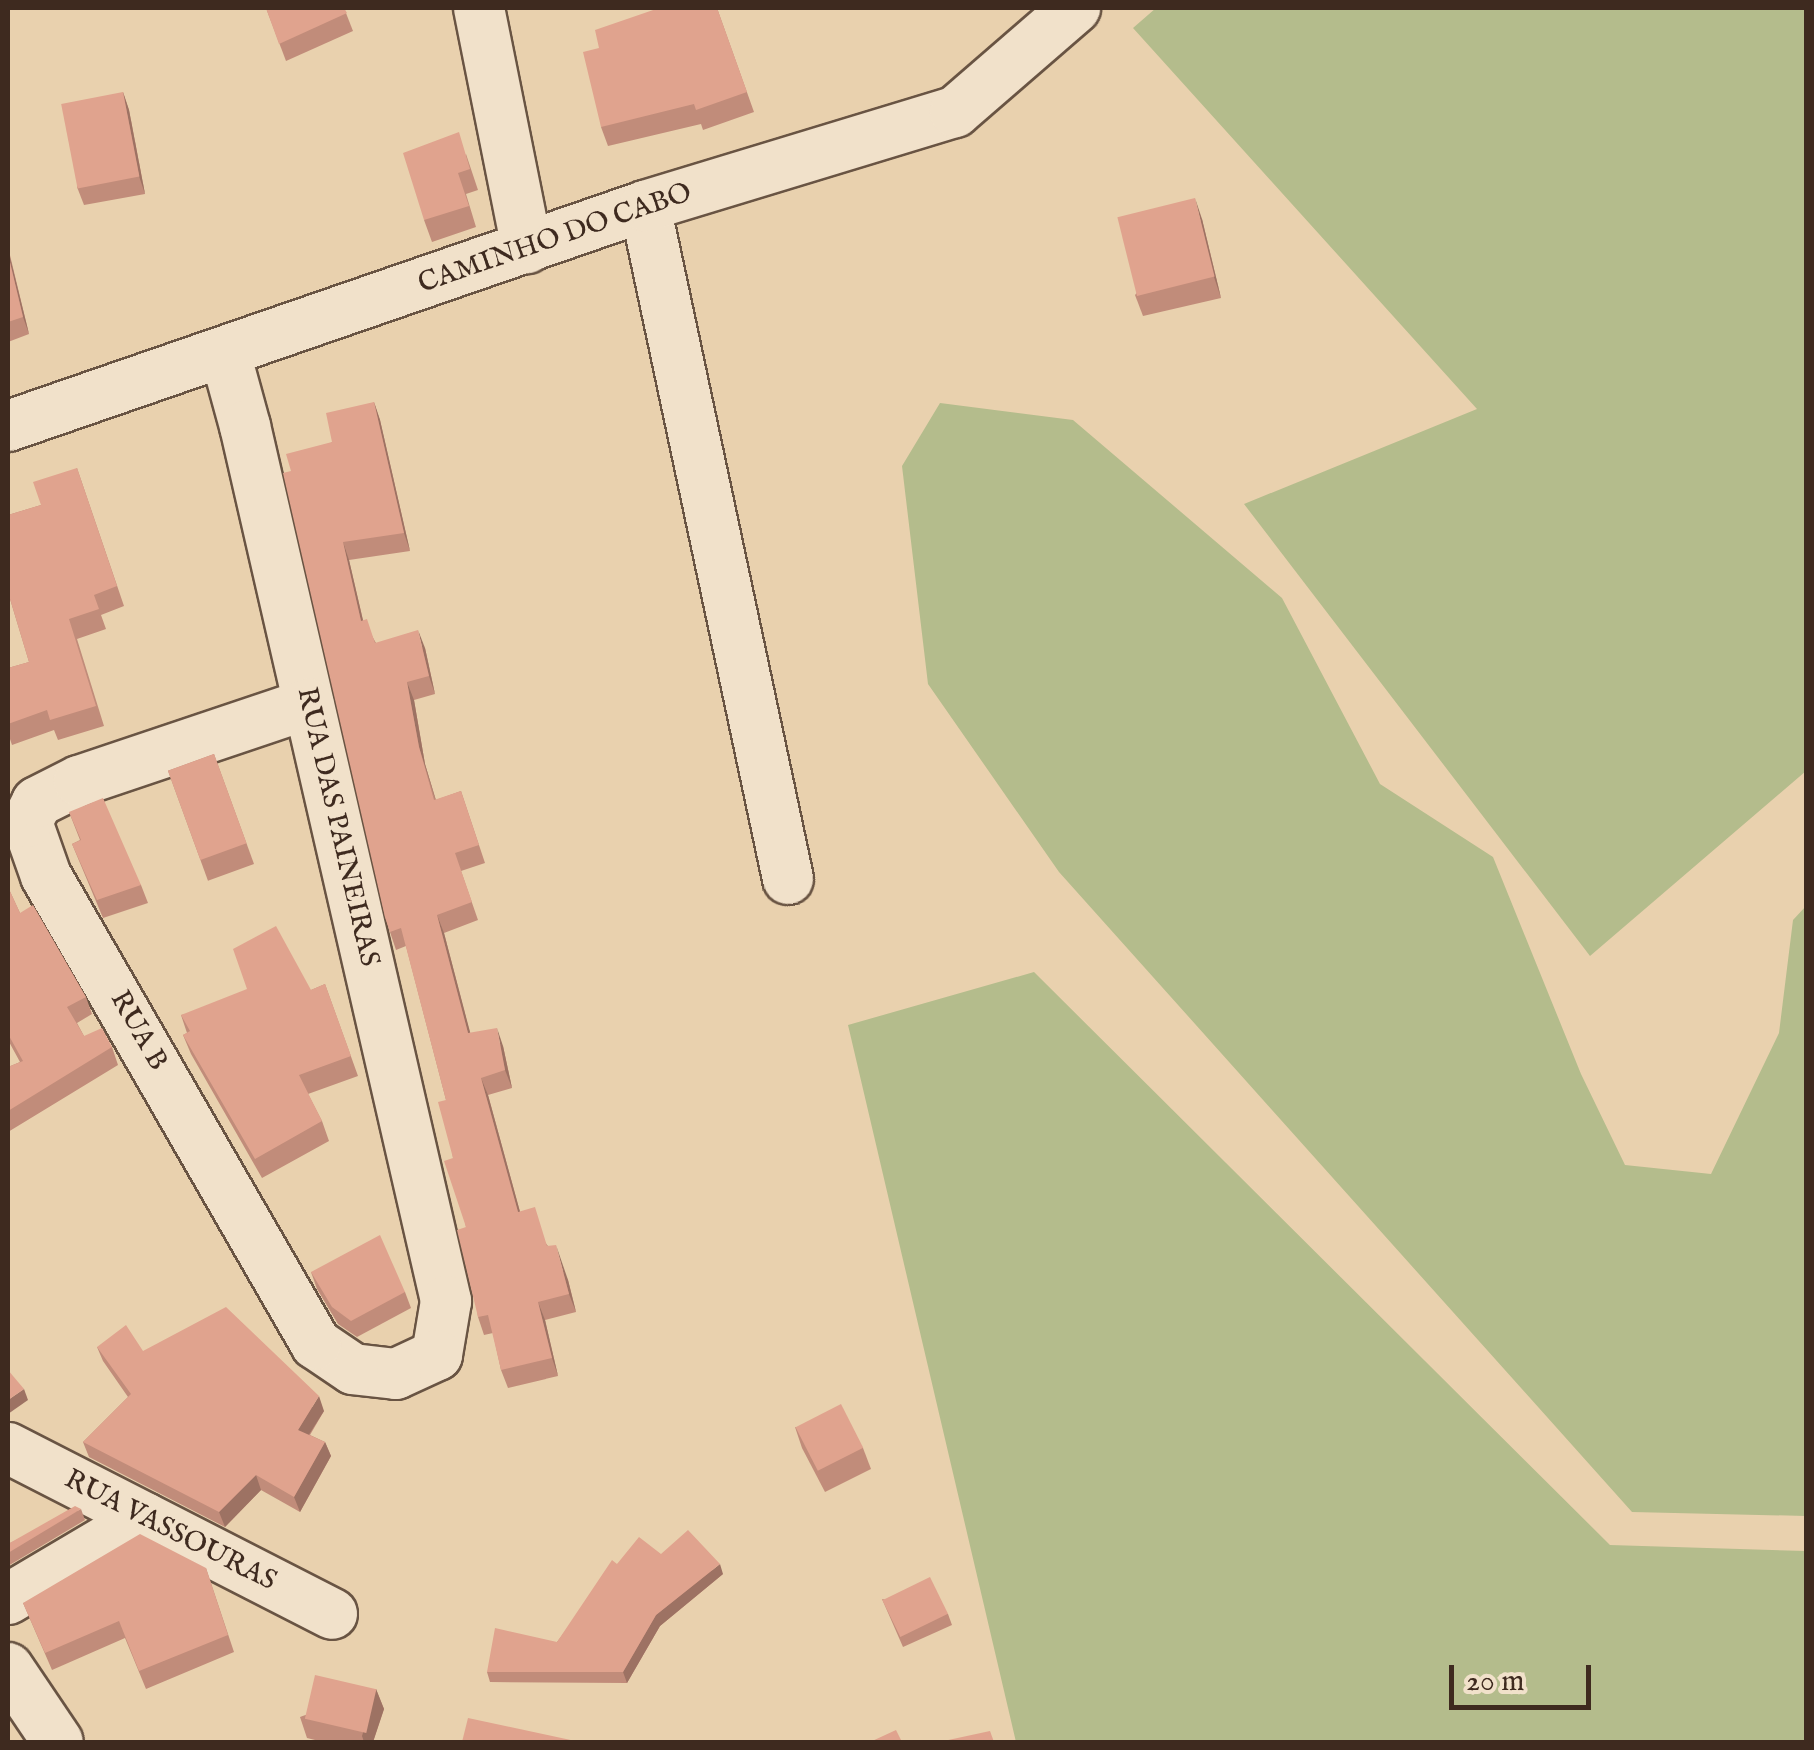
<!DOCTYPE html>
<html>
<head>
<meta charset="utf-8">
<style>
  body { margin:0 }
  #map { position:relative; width:1814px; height:1750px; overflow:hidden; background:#e9d1ae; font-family:"IM FELL English",serif }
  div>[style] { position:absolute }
  .green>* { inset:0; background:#b4bc8c }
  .roads { filter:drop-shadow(2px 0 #695443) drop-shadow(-2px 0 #695443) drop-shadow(0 2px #695443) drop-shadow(0 -2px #695443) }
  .minor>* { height:50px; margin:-25px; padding:0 25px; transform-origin:25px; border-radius:25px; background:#f1e1ca }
  .wall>* { inset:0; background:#c18c7a; transform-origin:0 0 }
  .shaded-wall>* { inset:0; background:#9d7263 }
  .building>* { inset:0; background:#e0a38e; transform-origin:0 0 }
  span { translate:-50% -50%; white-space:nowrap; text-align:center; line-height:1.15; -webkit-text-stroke:8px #f1e1ca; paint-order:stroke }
  .street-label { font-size:28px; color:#3e2a1f }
  .frame { position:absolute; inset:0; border:10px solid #3e2a1f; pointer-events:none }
  .scale { position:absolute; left:1449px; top:1665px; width:142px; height:45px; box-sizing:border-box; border:5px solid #3e2a1f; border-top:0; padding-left:12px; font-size:30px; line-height:35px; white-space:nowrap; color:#3e2a1f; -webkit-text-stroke:8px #f1e1ca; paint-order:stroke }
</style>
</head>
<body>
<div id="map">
  <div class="green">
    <div style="clip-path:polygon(1156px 8px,1806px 8px,1806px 771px,1590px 956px,1244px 504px,1477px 409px,1133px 28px)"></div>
    <div style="clip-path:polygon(940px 403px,1073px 420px,1282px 598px,1380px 784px,1493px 857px,1581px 1074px,1625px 1165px,1711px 1174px,1779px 1033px,1793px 920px,1806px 906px,1806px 1516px,1632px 1512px,1059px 872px,928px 684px,902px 466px)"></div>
    <div style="clip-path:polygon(1034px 972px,1610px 1545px,1806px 1551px,1806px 1742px,1016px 1742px,848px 1025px)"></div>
  </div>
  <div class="roads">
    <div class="minor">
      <div style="left:479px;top:8px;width:245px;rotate:78.7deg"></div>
      <div style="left:645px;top:206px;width:688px;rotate:78deg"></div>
      <div style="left:225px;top:353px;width:76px;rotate:74.7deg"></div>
      <div style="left:245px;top:426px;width:898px;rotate:77.06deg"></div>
      <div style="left:446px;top:1301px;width:55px;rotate:99.5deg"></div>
      <div style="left:437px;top:1355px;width:45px;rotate:155.1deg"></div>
      <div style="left:396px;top:1374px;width:43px;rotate:-173.4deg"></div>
      <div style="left:353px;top:1369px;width:45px;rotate:-146deg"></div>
      <div style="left:316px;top:1344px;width:540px;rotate:-119.98deg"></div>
      <div style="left:46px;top:876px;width:57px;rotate:-109.4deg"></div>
      <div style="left:27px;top:822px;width:22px;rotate:-63deg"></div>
      <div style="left:37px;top:802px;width:47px;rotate:-26.6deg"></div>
      <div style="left:79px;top:781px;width:242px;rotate:-18.6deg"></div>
      <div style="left:8px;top:426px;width:674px;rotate:-19.05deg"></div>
      <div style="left:645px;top:206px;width:324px;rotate:-16.9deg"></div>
      <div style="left:955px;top:112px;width:159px;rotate:-40.9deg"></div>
      <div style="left:8px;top:1448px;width:364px;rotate:27.1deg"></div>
      <div style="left:8px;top:1599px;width:159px;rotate:-30.6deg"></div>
      <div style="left:8px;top:1668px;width:89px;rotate:56deg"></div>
    </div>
  </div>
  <div class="wall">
    <div style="clip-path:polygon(266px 8px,344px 8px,353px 31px,286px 61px)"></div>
    <div style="clip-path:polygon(717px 8px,754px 112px,703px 130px,701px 124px,608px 146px,601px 127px,599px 48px)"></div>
    <div style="clip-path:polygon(123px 92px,129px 110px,145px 194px,84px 205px,77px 187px)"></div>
    <div style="clip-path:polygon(466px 154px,478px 190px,466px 194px,476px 227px,432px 242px,424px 220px)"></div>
    <div style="clip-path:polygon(1202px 219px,1221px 298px,1143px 316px,1135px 295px)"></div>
    <div style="clip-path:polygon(8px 247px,29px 334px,8px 342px)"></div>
    <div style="clip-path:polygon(374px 402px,380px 420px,410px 551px,349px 560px,363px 620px,376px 643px,425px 648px,435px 694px,414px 700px,425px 764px,436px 800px,461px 791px,485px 863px,461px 871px,478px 920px,444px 933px,470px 1033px,503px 1046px,512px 1088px,488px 1095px,520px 1212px,548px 1246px,568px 1280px,576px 1312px,545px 1320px,558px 1376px,508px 1388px,501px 1370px,493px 1333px,484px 1335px,478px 1317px,466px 1227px,453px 1158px,446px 1100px,406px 946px,396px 950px,385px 917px,291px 471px,332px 442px)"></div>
    <div style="clip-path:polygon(77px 468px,124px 606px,101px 615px,106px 629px,77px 639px,104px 726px,58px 740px,54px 730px,12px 745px,8px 733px,8px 668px,29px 662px,10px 599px,8px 600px,8px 515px,41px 505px)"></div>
    <div style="left:214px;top:754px;width:117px;height:49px;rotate:70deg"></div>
    <div style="clip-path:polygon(69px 812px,141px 885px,148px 903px,103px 918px,72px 844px,80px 840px)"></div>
    <div style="clip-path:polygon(8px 887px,20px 913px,86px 997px,92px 1014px,77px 1023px,84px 1036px,112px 1047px,118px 1065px,8px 1132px,8px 1067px,20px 1062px,8px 1040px)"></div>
    <div style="clip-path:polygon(325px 984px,358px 1076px,308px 1094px,322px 1121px,329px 1141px,262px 1178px,191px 1054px,183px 1035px,187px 1033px,181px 1015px,311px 990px)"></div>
    <div style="clip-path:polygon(311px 1272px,405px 1292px,411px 1308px,357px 1337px,338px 1324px,317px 1289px)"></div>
    <div style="clip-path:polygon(97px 1347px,143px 1351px,324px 1411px,310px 1435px,325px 1442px,331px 1456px,300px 1512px,261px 1490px,225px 1527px,89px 1457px,83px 1442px,128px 1397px,103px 1361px)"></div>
    <div style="clip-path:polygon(795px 1427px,863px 1448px,871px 1469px,825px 1492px,802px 1448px)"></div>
    <div style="clip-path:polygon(81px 1509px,85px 1520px,8px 1566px,8px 1544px)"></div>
    <div style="clip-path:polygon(661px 1554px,723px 1574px,660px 1626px,627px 1683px,490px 1682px,487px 1672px,557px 1642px,617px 1564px)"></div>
    <div style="clip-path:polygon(206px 1568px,234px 1652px,146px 1689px,125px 1638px,52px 1670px,23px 1603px)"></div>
    <div style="clip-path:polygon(882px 1599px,948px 1614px,952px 1625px,903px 1647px)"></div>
    <div style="clip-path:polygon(376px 1689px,384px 1709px,373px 1742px,323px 1742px,307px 1738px,300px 1717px)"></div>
  </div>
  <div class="shaded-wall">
    <div style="clip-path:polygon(123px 92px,129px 110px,145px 194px,139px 176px)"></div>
    <div style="clip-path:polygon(1195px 198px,1202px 219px,1221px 298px,1214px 277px)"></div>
    <div style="clip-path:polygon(8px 247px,8px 249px,29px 334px,23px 317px,8px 254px)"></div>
    <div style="clip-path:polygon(374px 402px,380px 420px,410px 551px,404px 533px)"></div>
    <div style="clip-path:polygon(343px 542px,349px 560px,367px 638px,361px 621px)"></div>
    <div style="clip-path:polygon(418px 630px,425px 648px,435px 694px,429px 676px)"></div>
    <div style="clip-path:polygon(407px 682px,414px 700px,425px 764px,441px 818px,419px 747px)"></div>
    <div style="clip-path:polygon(437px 915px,444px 933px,475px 1051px,468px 1033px)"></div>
    <div style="clip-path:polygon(497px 1028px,503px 1046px,512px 1088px,505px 1070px)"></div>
    <div style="clip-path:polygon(481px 1078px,488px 1095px,525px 1230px,518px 1212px)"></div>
    <div style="clip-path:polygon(556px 1245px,568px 1280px,576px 1312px,569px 1294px)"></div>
    <div style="clip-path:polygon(538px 1302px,545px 1320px,558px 1376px,552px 1358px)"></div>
    <div style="clip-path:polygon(24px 1389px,28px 1400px,8px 1414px,8px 1400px)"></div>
    <div style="clip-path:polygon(319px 1396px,324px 1411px,303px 1444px,298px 1430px)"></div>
    <div style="clip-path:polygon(325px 1442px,331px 1456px,300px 1512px,294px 1497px)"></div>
    <div style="clip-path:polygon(256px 1475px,261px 1490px,225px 1527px,219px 1512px)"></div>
    <div style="clip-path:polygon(720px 1564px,723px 1574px,660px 1626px,627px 1683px,623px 1672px,656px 1615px)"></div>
    <div style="clip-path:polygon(376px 1689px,384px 1709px,373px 1742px,364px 1742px,362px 1736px)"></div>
  </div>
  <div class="building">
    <div style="clip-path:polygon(266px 8px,344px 8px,347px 13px,279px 44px)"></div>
    <div style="clip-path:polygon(659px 8px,717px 8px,747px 92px,696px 110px,694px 104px,601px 127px,583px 52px,599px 48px,595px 30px)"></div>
    <div style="left:123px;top:92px;width:86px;height:63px;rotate:79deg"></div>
    <div style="clip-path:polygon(459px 132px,470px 169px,458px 173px,469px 206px,424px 220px,403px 153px)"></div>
    <div style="left:1195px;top:198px;width:81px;height:80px;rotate:76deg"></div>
    <div style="clip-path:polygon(8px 254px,23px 317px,8px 322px)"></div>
    <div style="clip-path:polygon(374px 402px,404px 533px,343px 542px,361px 621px,367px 619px,375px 643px,418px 630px,429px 676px,407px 682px,419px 747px,434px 800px,461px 791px,479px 845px,455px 853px,472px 902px,437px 915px,468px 1033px,497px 1028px,505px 1070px,481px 1078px,518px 1212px,535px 1207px,547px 1246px,556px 1245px,569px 1294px,538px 1302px,552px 1358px,501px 1370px,488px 1315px,478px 1317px,457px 1230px,466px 1227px,444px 1161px,453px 1158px,438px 1102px,446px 1100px,401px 928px,390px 932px,385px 917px,283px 473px,291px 471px,286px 454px,332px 442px,326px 413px)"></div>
    <div style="clip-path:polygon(77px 468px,117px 586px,94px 595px,99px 609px,69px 619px,96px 706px,50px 720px,47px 710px,8px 724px,8px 668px,29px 662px,8px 592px,8px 515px,41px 505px,33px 482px)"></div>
    <div style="left:214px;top:754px;width:95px;height:49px;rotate:70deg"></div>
    <div style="clip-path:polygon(103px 798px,141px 885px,97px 900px,72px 844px,81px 840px,69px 812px)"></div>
    <div style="clip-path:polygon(8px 887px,20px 913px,33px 905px,86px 997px,67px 1007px,84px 1036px,102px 1028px,112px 1047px,8px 1111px,8px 1067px,23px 1061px,8px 1034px)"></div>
    <div style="clip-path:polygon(276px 926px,311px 990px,325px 984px,351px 1056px,299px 1075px,322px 1121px,255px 1159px,183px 1035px,190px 1031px,181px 1015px,247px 989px,233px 949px)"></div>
    <div style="clip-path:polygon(380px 1235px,405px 1292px,351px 1321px,332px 1307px,311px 1272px)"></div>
    <div style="clip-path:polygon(226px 1307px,319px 1396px,298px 1430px,325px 1442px,294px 1497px,256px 1475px,219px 1512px,83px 1442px,131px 1394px,97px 1347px,126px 1325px,143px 1351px)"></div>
    <div style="clip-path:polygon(8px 1370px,24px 1389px,8px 1400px)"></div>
    <div style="left:841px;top:1404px;width:49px;height:51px;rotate:63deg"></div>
    <div style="clip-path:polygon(75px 1506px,81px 1509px,8px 1553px,8px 1544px)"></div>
    <div style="clip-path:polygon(688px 1530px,720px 1564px,656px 1615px,623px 1672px,487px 1672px,495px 1628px,557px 1642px,612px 1560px,617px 1564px,639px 1537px,661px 1554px)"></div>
    <div style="clip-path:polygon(140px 1534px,206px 1568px,228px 1635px,139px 1671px,119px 1621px,45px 1653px,23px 1603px)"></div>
    <div style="left:930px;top:1577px;width:41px;height:53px;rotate:64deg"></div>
    <div style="left:315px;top:1675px;width:63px;height:45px;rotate:13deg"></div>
    <div style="clip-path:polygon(468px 1718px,580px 1742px,462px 1742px)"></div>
    <div style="clip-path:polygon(896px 1730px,902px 1742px,870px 1742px)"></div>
    <div style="clip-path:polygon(990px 1731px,994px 1742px,939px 1742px)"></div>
  </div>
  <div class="street-label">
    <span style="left:555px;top:239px;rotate:-19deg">CAMINHO DO CABO</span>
    <span style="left:337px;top:827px;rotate:77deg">RUA DAS PAINEIRAS</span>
    <span style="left:138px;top:1031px;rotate:60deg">RUA B</span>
    <span style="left:170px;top:1531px;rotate:27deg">RUA VASSOURAS</span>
  </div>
  <div class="frame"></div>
  <div class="scale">20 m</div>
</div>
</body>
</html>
